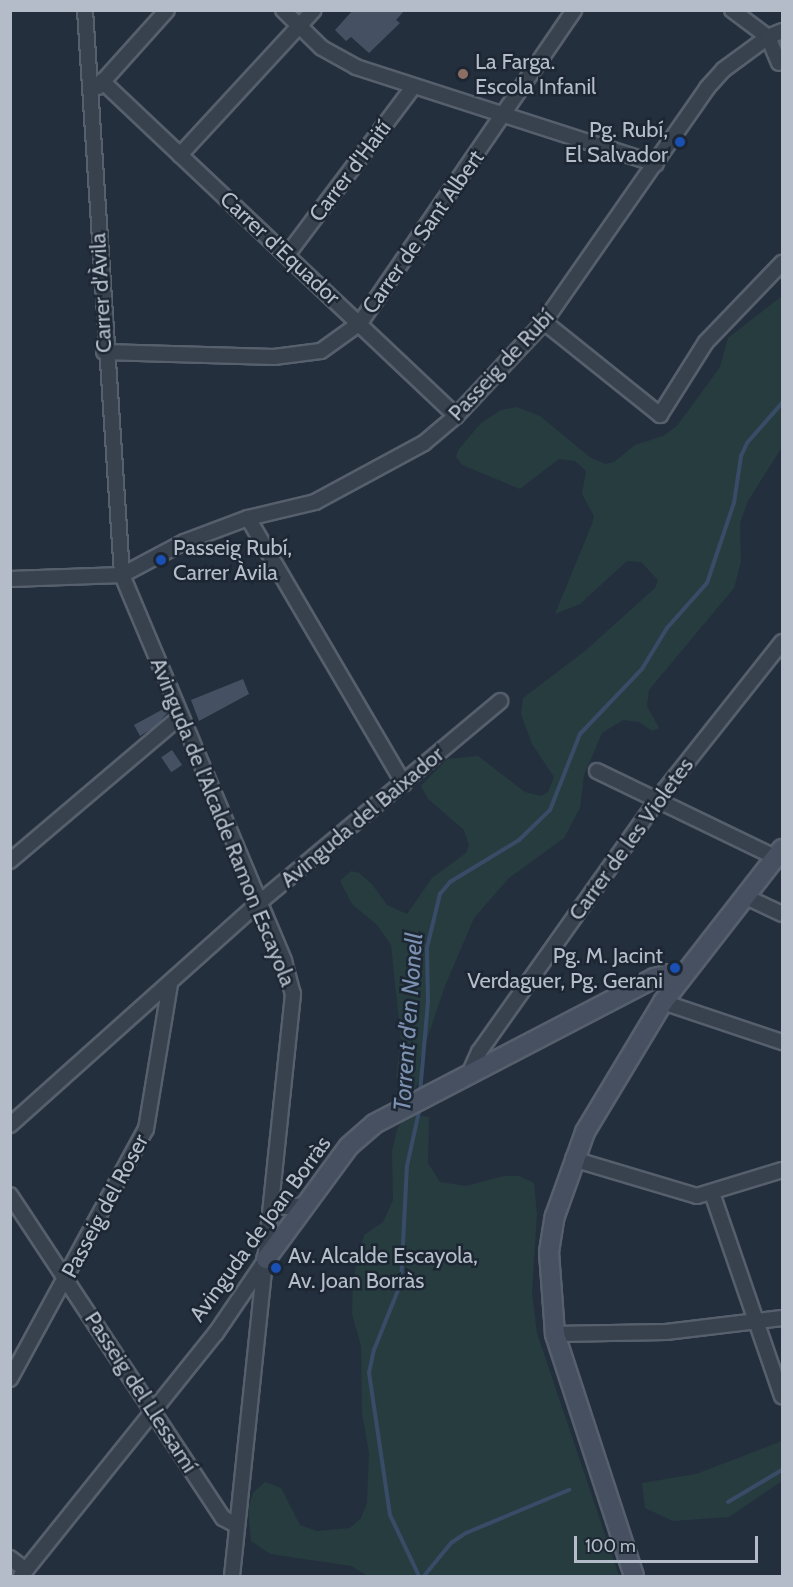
<!DOCTYPE html>
<html>
<head>
<meta charset="utf-8">
<style>
  body { margin:0 }
  #map { position:relative; width:793px; height:1587px; overflow:hidden; background:#242f3e; font-family:Cabin,sans-serif }
  div>[style] { position:absolute }
  .green>* { inset:0; background:#263c3f }
  .stream>* { height:4px; margin:-2px; padding:0 2px; transform-origin:2px; border-radius:2px; background:#394c67 }
  .building>* { inset:0; background:#455162; transform-origin:0 0 }
  .roads { filter:drop-shadow(2px 0 #565f6c) drop-shadow(-2px 0 #565f6c) drop-shadow(0 2px #565f6c) drop-shadow(0 -2px #565f6c) }
  .street>* { height:14px; margin:-7px; padding:0 7px; transform-origin:7px; border-radius:7px; background:#38414e }
  .secondary>* { height:18px; margin:-9px; padding:0 9px; transform-origin:9px; border-radius:9px; background:#465061 }
  .dots>* { width:16px; height:16px; translate:-50% -50%; box-sizing:border-box; border:3px solid #1d2633; border-radius:50% }
  span { translate:-50% -50%; white-space:nowrap; text-align:center; line-height:1.15; -webkit-text-stroke:5px #1d2633; paint-order:stroke }
  .poi-label { font-size:22px; color:#b4bcc9 }
  .left { translate:0 -50%; text-align:left }
  .right { translate:-100% -50%; text-align:right }
  .street-label { font-size:22px; color:#b4bcc9 }
  .water-label { font-size:24px; color:#7c92b1; font-style:italic }
  .frame { position:absolute; inset:0; border:12px solid #b4bcc9; pointer-events:none }
  .scale { position:absolute; left:574px; top:1536px; width:184px; height:27px; box-sizing:border-box; border:3px solid #b4bcc9; border-top:0; padding-left:8px; font-size:18px; line-height:21px; white-space:nowrap; color:#b4bcc9; -webkit-text-stroke:4px #1d2633; paint-order:stroke }
</style>
</head>
<body>
<div id="map">
  <div class="green">
    <div style="clip-path:polygon(782px 296px,782px 447px,748px 501px,740px 523px,741px 562px,734px 588px,649px 690px,647px 706px,659px 728px,652px 731px,639px 722px,623px 720px,602px 733px,584px 775px,580px 808px,564px 838px,509px 878px,474px 918px,445px 986px,420px 1060px,421px 1078px,414px 1090px,405px 1091px,396px 1077px,401px 1040px,391px 945px,377px 925px,352px 904px,340px 881px,351px 871px,359px 873px,372px 884px,387px 905px,407px 914px,432px 878px,466px 853px,469px 845px,464px 830px,428px 799px,421px 786px,447px 759px,478px 756px,525px 792px,541px 796px,548px 792px,554px 777px,532px 744px,521px 714px,523px 698px,585px 651px,655px 588px,658px 580px,641px 562px,627px 561px,580px 604px,555px 614px,592px 524px,594px 516px,582px 494px,586px 471px,575px 461px,559px 459px,520px 489px,462px 465px,456px 457px,458px 450px,481px 423px,501px 410px,517px 407px,540px 416px,591px 458px,606px 464px,614px 462px,635px 445px,663px 436px,677px 426px,720px 367px,728px 338px)"></div>
    <div style="clip-path:polygon(414px 1115px,429px 1117px,428px 1163px,440px 1182px,466px 1186px,504px 1176px,519px 1176px,534px 1183px,537px 1214px,532px 1292px,537px 1333px,619px 1576px,368px 1576px,351px 1566px,270px 1554px,251px 1541px,248px 1509px,253px 1493px,265px 1482px,281px 1488px,300px 1525px,317px 1531px,350px 1528px,361px 1518px,367px 1503px,369px 1453px,362px 1413px,361px 1346px,352px 1314px,353px 1279px,364px 1235px,383px 1222px,393px 1200px,392px 1151px,397px 1129px,406px 1116px)"></div>
    <div style="clip-path:polygon(782px 1441px,782px 1481px,729px 1517px,673px 1521px,645px 1508px,642px 1483px,696px 1474px)"></div>
  </div>
  <div class="stream">
    <div style="left:420px;top:1093px;width:91px;rotate:-85deg"></div>
    <div style="left:428px;top:1002px;width:54px;rotate:-91.1deg"></div>
    <div style="left:427px;top:948px;width:56px;rotate:-76.5deg"></div>
    <div style="left:440px;top:894px;width:16px;rotate:-50deg"></div>
    <div style="left:450px;top:882px;width:81px;rotate:-31.3deg"></div>
    <div style="left:519px;top:840px;width:43px;rotate:-44.1deg"></div>
    <div style="left:550px;top:810px;width:82px;rotate:-68.5deg"></div>
    <div style="left:580px;top:734px;width:90px;rotate:-46.4deg"></div>
    <div style="left:642px;top:669px;width:48px;rotate:-58.6deg"></div>
    <div style="left:667px;top:628px;width:60px;rotate:-48.4deg"></div>
    <div style="left:707px;top:583px;width:84px;rotate:-71.4deg"></div>
    <div style="left:734px;top:503px;width:48px;rotate:-81.5deg"></div>
    <div style="left:741px;top:456px;width:14px;rotate:-65deg"></div>
    <div style="left:747px;top:443px;width:53px;rotate:-48.8deg"></div>
    <div style="left:728px;top:1502px;width:63px;rotate:-30.7deg"></div>
    <div style="left:419px;top:1576px;width:68px;rotate:-115.4deg"></div>
    <div style="left:390px;top:1515px;width:144px;rotate:-98.4deg"></div>
    <div style="left:369px;top:1373px;width:24px;rotate:-78deg"></div>
    <div style="left:374px;top:1350px;width:72px;rotate:-68.1deg"></div>
    <div style="left:401px;top:1283px;width:117px;rotate:-87.1deg"></div>
    <div style="left:407px;top:1166px;width:60px;rotate:-77.6deg"></div>
    <div style="left:424px;top:1576px;width:43px;rotate:-50.7deg"></div>
    <div style="left:451px;top:1543px;width:18px;rotate:-34deg"></div>
    <div style="left:466px;top:1533px;width:112px;rotate:-22.7deg"></div>
  </div>
  <div class="building">
    <div style="clip-path:polygon(353px 10px,405px 10px,396px 20px,400px 23px,369px 53px,351px 37px,346px 41px,335px 30px)"></div>
    <div style="clip-path:polygon(243px 679px,249px 694px,199px 721px,191px 700px)"></div>
    <div style="clip-path:polygon(167px 707px,169px 711px,156px 726px,140px 736px,134px 725px)"></div>
    <div style="left:172px;top:750px;width:18px;height:13px;rotate:56deg"></div>
  </div>
  <div class="roads">
    <div class="street">
      <div style="left:85px;top:10px;width:566px;rotate:86.25deg"></div>
      <div style="left:122px;top:575px;width:419px;rotate:67.2deg"></div>
      <div style="left:284px;top:961px;width:34px;rotate:75deg"></div>
      <div style="left:293px;top:994px;width:585px;rotate:95.98deg"></div>
      <div style="left:283px;top:10px;width:54px;rotate:44.3deg"></div>
      <div style="left:322px;top:48px;width:39px;rotate:29deg"></div>
      <div style="left:356px;top:67px;width:315px;rotate:17.9deg"></div>
      <div style="left:732px;top:10px;width:45px;rotate:36.9deg"></div>
      <div style="left:768px;top:37px;width:28px;rotate:67deg"></div>
      <div style="left:102px;top:81px;width:487px;rotate:43.4deg"></div>
      <div style="left:98px;top:87px;width:103px;rotate:-48.1deg"></div>
      <div style="left:180px;top:155px;width:197px;rotate:-47.3deg"></div>
      <div style="left:287px;top:255px;width:210px;rotate:-53.1deg"></div>
      <div style="left:544px;top:322px;width:149px;rotate:38.7deg"></div>
      <div style="left:660px;top:415px;width:86px;rotate:-57.8deg"></div>
      <div style="left:706px;top:342px;width:110px;rotate:-46.1deg"></div>
      <div style="left:104px;top:352px;width:170px;rotate:1.7deg"></div>
      <div style="left:274px;top:357px;width:47px;rotate:-7.3deg"></div>
      <div style="left:321px;top:351px;width:48px;rotate:-35.7deg"></div>
      <div style="left:360px;top:323px;width:379px;rotate:-55.6deg"></div>
      <div style="left:248px;top:518px;width:308px;rotate:59.6deg"></div>
      <div style="left:10px;top:579px;width:112px;rotate:-2deg"></div>
      <div style="left:122px;top:575px;width:70px;rotate:-28deg"></div>
      <div style="left:184px;top:542px;width:68px;rotate:-20.6deg"></div>
      <div style="left:248px;top:518px;width:69px;rotate:-13.4deg"></div>
      <div style="left:315px;top:502px;width:124px;rotate:-28.4deg"></div>
      <div style="left:424px;top:443px;width:42px;rotate:-40.2deg"></div>
      <div style="left:456px;top:416px;width:129px;rotate:-46.9deg"></div>
      <div style="left:544px;top:322px;width:285px;rotate:-55.1deg"></div>
      <div style="left:707px;top:88px;width:24px;rotate:-48deg"></div>
      <div style="left:723px;top:70px;width:56px;rotate:-36.3deg"></div>
      <div style="left:768px;top:37px;width:15px;rotate:-23deg"></div>
      <div style="left:597px;top:771px;width:198px;rotate:25.8deg"></div>
      <div style="left:10px;top:861px;width:223px;rotate:-40.3deg"></div>
      <div style="left:744px;top:896px;width:42px;rotate:25.3deg"></div>
      <div style="left:663px;top:1002px;width:126px;rotate:18.6deg"></div>
      <div style="left:470px;top:1072px;width:22px;rotate:-66deg"></div>
      <div style="left:479px;top:1052px;width:320px;rotate:-54.7deg"></div>
      <div style="left:664px;top:791px;width:190px;rotate:-51.6deg"></div>
      <div style="left:10px;top:1125px;width:327px;rotate:-41.8deg"></div>
      <div style="left:254px;top:907px;width:321px;rotate:-39.9deg"></div>
      <div style="left:573px;top:1159px;width:129px;rotate:16.6deg"></div>
      <div style="left:697px;top:1196px;width:89px;rotate:-17deg"></div>
      <div style="left:712px;top:1193px;width:215px;rotate:71deg"></div>
      <div style="left:10px;top:1195px;width:387px;rotate:56.6deg"></div>
      <div style="left:223px;top:1518px;width:15px;rotate:28deg"></div>
      <div style="left:273px;top:1200px;width:15px;rotate:28deg"></div>
      <div style="left:286px;top:1207px;width:18px;rotate:-6deg"></div>
      <div style="left:555px;top:1334px;width:111px;rotate:-1deg"></div>
      <div style="left:666px;top:1332px;width:117px;rotate:-6.9deg"></div>
      <div style="left:10px;top:1379px;width:285px;rotate:-61.5deg"></div>
      <div style="left:146px;top:1129px;width:147px;rotate:-80.6deg"></div>
      <div style="left:10px;top:1558px;width:20px;rotate:37deg"></div>
      <div style="left:21px;top:1576px;width:312px;rotate:-51.3deg"></div>
      <div style="left:216px;top:1333px;width:87px;rotate:-55.8deg"></div>
    </div>
    <div class="secondary">
      <div style="left:266px;top:1259px;width:140px;rotate:-53.7deg"></div>
      <div style="left:349px;top:1146px;width:33px;rotate:-41deg"></div>
      <div style="left:374px;top:1124px;width:316px;rotate:-27.5deg"></div>
      <div style="left:654px;top:978px;width:16px;rotate:-14deg"></div>
      <div style="left:670px;top:974px;width:10px;rotate:24deg"></div>
      <div style="left:634px;top:1576px;width:255px;rotate:-108.1deg"></div>
      <div style="left:555px;top:1334px;width:82px;rotate:-94.2deg"></div>
      <div style="left:549px;top:1252px;width:36px;rotate:-81deg"></div>
      <div style="left:555px;top:1216px;width:89px;rotate:-70.3deg"></div>
      <div style="left:585px;top:1132px;width:152px;rotate:-59deg"></div>
      <div style="left:663px;top:1002px;width:194px;rotate:-52.1deg"></div>
    </div>
  </div>
  <div class="dots">
    <div style="left:463px;top:74px;background:#8d6e63"></div>
    <div style="left:680px;top:142px;background:#1a4fb4"></div>
    <div style="left:161px;top:560px;background:#1a4fb4"></div>
    <div style="left:675px;top:968px;background:#1a4fb4"></div>
    <div style="left:276px;top:1268px;background:#1a4fb4"></div>
  </div>
  <div class="poi-label">
    <span class="left" style="left:475px;top:74px">La Farga.<br>Escola Infanil</span>
    <span class="right" style="left:668px;top:142px">Pg. Rubí,<br>El Salvador</span>
    <span class="left" style="left:173px;top:560px">Passeig Rubí,<br>Carrer Àvila</span>
    <span class="right" style="left:663px;top:968px">Pg. M. Jacint<br>Verdaguer, Pg. Gerani</span>
    <span class="left" style="left:288px;top:1268px">Av. Alcalde Escayola,<br>Av. Joan Borràs</span>
  </div>
  <div class="street-label">
    <span style="left:350px;top:171px;rotate:-53deg">Carrer d'Haití</span>
    <span style="left:423px;top:232px;rotate:-55deg">Carrer de Sant Albert</span>
    <span style="left:280px;top:248px;rotate:43deg">Carrer d'Equador</span>
    <span style="left:101px;top:293px;rotate:-93deg">Carrer d'Àvila</span>
    <span style="left:501px;top:365px;rotate:-47deg">Passeig de Rubí</span>
    <span style="left:362px;top:817px;rotate:-40deg">Avinguda del Baixador</span>
    <span style="left:223px;top:822px;rotate:68deg">Avinguda de l'Alcalde Ramon Escayola</span>
    <span style="left:631px;top:839px;rotate:-54deg">Carrer de les Violetes</span>
    <span style="left:105px;top:1206px;rotate:-62deg">Passeig del Roser</span>
    <span style="left:260px;top:1229px;rotate:-54deg">Avinguda de Joan Borràs</span>
    <span style="left:141px;top:1392px;rotate:57deg">Passeig del Llessamí</span>
  </div>
  <div class="water-label">
    <span style="left:408px;top:1022px;rotate:-86deg">Torrent d'en Nonell</span>
  </div>
  <div class="frame"></div>
  <div class="scale">100 m</div>
</div>
</body>
</html>
